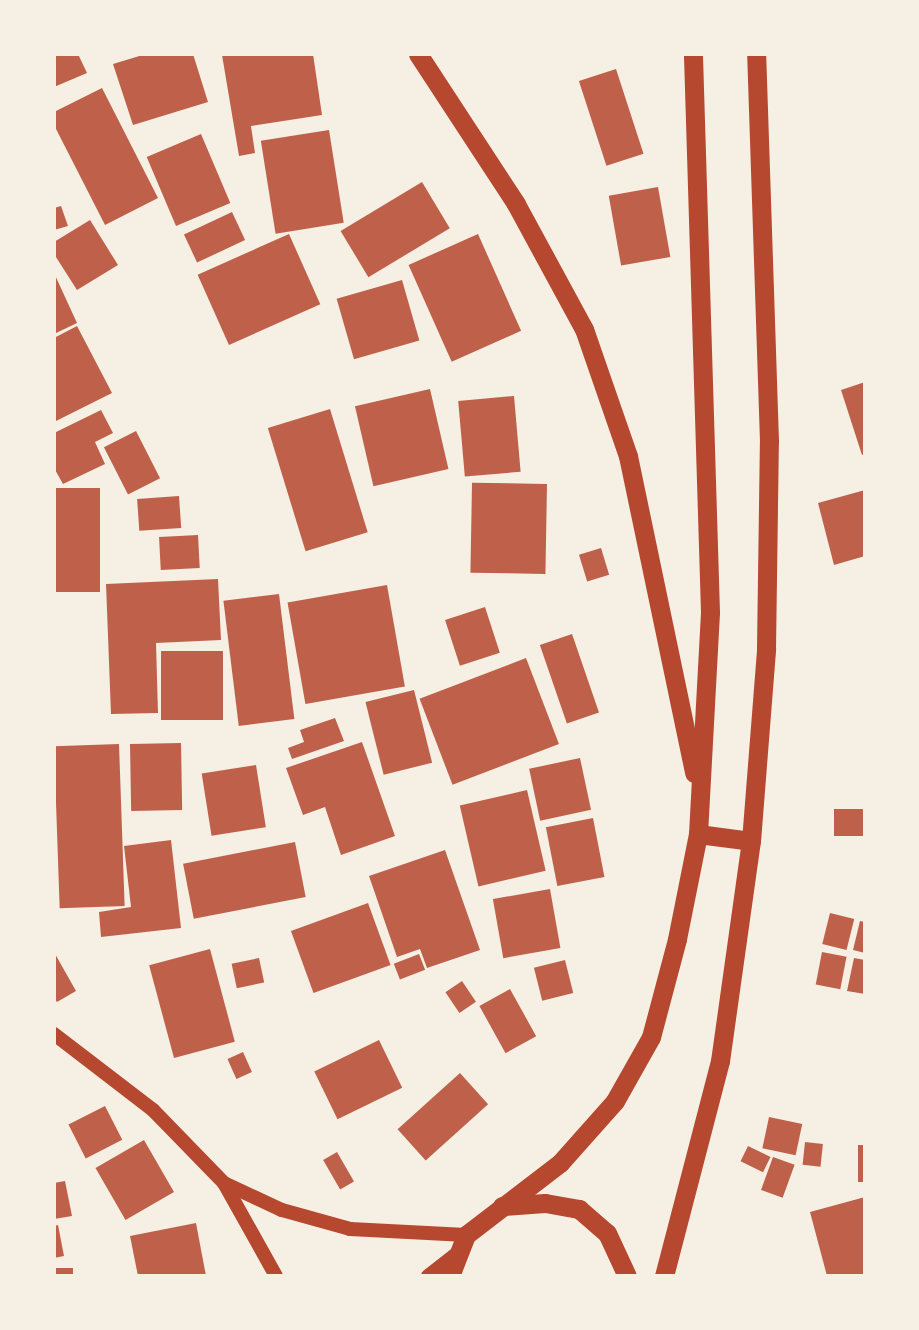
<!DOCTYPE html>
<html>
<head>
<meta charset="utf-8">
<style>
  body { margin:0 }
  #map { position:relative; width:919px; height:1330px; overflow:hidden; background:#f6efe4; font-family:"Work Sans",sans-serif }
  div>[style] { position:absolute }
  .building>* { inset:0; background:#bf614a; transform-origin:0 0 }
  .secondary>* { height:14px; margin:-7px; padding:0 7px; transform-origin:7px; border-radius:7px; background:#b5482f }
  .trunk>* { height:19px; margin:-9.5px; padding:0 9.5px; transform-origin:9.5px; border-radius:9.5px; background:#b5482f }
  span { translate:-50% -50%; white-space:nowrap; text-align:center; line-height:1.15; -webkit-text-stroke:5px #f6efe4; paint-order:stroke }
  .frame { position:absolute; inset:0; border:56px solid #f6efe4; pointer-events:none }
</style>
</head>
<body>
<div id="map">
  <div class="building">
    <div style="clip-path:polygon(54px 54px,78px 54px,87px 73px,54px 87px)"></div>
    <div style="clip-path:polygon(146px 54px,193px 54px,208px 102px,133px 125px,113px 64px)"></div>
    <div style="clip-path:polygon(313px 54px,322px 115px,251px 126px,255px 153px,239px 156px,222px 55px)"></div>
    <div style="left:616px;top:69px;width:89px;height:39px;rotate:72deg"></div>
    <div style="clip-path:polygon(102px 88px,158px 198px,105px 225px,54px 125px,54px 112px)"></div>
    <div style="left:329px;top:130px;width:94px;height:69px;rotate:81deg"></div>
    <div style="left:201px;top:134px;width:75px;height:59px;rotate:67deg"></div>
    <div style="left:422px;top:182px;width:54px;height:95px;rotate:59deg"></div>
    <div style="left:658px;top:187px;width:71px;height:50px;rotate:80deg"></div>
    <div style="clip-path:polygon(61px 206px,68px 226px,54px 230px,54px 208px)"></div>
    <div style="left:232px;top:212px;width:31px;height:53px;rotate:65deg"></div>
    <div style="clip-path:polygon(90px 220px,118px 265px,77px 290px,54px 254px,54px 242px)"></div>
    <div style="left:289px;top:234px;width:77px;height:100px;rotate:66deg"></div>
    <div style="left:478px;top:234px;width:106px;height:76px;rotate:66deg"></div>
    <div style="clip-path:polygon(54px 273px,77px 323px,54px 334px)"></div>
    <div style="left:402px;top:280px;width:63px;height:68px;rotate:74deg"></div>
    <div style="clip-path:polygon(77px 326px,112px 393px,54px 422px,54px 338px)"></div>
    <div style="clip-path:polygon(865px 382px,865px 454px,862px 455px,841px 390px)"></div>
    <div style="left:430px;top:389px;width:82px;height:77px;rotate:77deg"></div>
    <div style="left:514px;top:396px;width:76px;height:56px;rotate:85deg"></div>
    <div style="left:330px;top:409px;width:129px;height:65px;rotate:73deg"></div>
    <div style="clip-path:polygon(101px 410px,113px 433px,95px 442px,105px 464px,63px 484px,54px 468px,54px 433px)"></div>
    <div style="left:136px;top:431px;width:53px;height:36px;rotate:63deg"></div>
    <div style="left:547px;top:484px;width:90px;height:75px;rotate:91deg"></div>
    <div style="left:100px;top:488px;width:104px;height:46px;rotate:90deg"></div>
    <div style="clip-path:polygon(865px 490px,865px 556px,834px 565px,818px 503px)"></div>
    <div style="left:179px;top:496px;width:32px;height:42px;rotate:86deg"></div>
    <div style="left:198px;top:535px;width:33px;height:39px;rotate:87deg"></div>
    <div style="left:601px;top:548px;width:28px;height:23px;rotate:73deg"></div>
    <div style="clip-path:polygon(218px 579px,221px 640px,156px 643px,158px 713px,111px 714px,106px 584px)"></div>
    <div style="left:387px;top:585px;width:103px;height:101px;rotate:80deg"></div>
    <div style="left:279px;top:594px;width:126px;height:56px;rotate:83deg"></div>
    <div style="left:485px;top:607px;width:48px;height:42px;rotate:72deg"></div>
    <div style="left:572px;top:634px;width:83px;height:34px;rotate:71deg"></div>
    <div style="left:161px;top:651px;width:62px;height:69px"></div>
    <div style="left:526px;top:658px;width:92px;height:114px;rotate:69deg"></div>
    <div style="left:414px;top:690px;width:75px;height:50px;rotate:76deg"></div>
    <div style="clip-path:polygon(335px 718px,344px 741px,292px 759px,288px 748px,304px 742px,300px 730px)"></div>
    <div style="clip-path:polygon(362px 742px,395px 836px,341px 855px,325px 807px,303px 815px,286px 768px)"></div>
    <div style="left:181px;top:743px;width:67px;height:51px;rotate:89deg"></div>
    <div style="left:119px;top:744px;width:162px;height:65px;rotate:88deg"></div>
    <div style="left:580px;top:758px;width:53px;height:52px;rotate:78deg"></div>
    <div style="left:256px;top:765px;width:63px;height:55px;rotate:81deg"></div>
    <div style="left:527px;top:790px;width:83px;height:69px;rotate:77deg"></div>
    <div style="left:834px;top:809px;width:31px;height:27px"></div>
    <div style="left:593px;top:818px;width:60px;height:48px;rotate:79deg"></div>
    <div style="clip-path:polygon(171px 840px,181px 928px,101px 937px,99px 912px,131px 907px,124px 846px)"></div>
    <div style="left:295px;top:842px;width:56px;height:114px;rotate:79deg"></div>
    <div style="clip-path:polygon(445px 850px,480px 950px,427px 968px,420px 949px,397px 957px,369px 876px)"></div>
    <div style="left:550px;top:889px;width:60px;height:58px;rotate:80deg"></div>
    <div style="left:368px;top:903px;width:66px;height:82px;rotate:70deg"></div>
    <div style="left:830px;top:913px;width:25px;height:32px;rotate:14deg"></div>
    <div style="clip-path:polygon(860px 921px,865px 922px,865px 953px,853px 950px)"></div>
    <div style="left:210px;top:949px;width:96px;height:63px;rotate:75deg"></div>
    <div style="clip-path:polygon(54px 952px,76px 991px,57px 1002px,54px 998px)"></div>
    <div style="left:822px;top:952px;width:25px;height:33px;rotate:11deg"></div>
    <div style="left:419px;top:954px;width:17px;height:27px;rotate:69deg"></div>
    <div style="left:259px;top:958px;width:25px;height:28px;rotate:78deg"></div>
    <div style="clip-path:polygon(854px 958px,865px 960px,865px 994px,847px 991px)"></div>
    <div style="left:565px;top:960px;width:34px;height:32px;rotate:76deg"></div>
    <div style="left:462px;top:981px;width:25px;height:20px;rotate:56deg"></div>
    <div style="left:510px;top:989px;width:54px;height:35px;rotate:61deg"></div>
    <div style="left:379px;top:1040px;width:53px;height:72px;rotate:64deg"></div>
    <div style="left:243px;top:1052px;width:22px;height:17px;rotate:66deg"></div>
    <div style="left:460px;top:1073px;width:42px;height:84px;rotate:48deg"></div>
    <div style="left:105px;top:1106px;width:38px;height:41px;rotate:63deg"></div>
    <div style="left:769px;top:1117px;width:34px;height:32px;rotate:12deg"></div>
    <div style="left:144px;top:1140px;width:60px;height:56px;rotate:60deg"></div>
    <div style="left:805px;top:1142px;width:18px;height:23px;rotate:6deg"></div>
    <div style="left:858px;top:1145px;width:7px;height:37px"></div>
    <div style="left:748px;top:1146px;width:25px;height:17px;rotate:26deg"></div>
    <div style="left:337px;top:1152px;width:34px;height:16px;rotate:60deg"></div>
    <div style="left:773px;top:1157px;width:23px;height:35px;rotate:20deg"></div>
    <div style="clip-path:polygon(65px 1181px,72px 1216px,54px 1219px,54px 1183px)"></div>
    <div style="clip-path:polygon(865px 1197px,865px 1276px,827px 1276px,810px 1212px)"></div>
    <div style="clip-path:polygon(196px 1223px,206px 1276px,138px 1276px,130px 1236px)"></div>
    <div style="clip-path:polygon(58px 1225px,64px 1256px,54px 1258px,54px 1226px)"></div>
    <div style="left:73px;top:1268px;width:8px;height:19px;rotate:90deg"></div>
  </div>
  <div class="secondary">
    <div style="left:54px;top:1034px;width:125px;rotate:37.5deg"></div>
    <div style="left:153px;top:1110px;width:102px;rotate:45.8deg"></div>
    <div style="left:224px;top:1183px;width:107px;rotate:60.8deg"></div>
    <div style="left:224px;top:1183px;width:64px;rotate:25deg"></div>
    <div style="left:282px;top:1210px;width:71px;rotate:15.6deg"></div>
    <div style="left:350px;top:1229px;width:116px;rotate:3deg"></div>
    <div style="left:428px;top:1276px;width:39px;rotate:-38deg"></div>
  </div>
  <div class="trunk">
    <div style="left:418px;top:54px;width:179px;rotate:56.8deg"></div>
    <div style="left:516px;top:204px;width:142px;rotate:61.5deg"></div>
    <div style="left:584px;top:329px;width:134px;rotate:70.9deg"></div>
    <div style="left:628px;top:456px;width:324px;rotate:78.2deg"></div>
    <div style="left:698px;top:834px;width:53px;rotate:7.5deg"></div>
    <div style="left:502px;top:1206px;width:43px;rotate:-4deg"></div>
    <div style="left:545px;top:1203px;width:35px;rotate:10deg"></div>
    <div style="left:579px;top:1209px;width:37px;rotate:41deg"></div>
    <div style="left:607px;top:1233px;width:47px;rotate:65.1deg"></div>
    <div style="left:450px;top:1276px;width:44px;rotate:-68.7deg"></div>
    <div style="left:466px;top:1235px;width:118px;rotate:-37.5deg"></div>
    <div style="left:560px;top:1163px;width:83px;rotate:-48.4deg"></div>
    <div style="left:615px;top:1101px;width:73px;rotate:-60.6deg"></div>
    <div style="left:651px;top:1037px;width:101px;rotate:-75.1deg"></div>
    <div style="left:677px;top:939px;width:107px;rotate:-78.7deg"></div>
    <div style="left:698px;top:834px;width:222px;rotate:-86.9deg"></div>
    <div style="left:710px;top:612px;width:558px;rotate:-91.75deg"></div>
    <div style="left:664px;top:1276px;width:222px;rotate:-75.4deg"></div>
    <div style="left:720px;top:1061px;width:222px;rotate:-82deg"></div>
    <div style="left:751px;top:841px;width:193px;rotate:-85.5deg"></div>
    <div style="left:766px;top:649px;width:208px;rotate:-89.2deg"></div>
    <div style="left:769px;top:441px;width:387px;rotate:-91.9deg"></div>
  </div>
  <div class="frame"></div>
</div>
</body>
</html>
